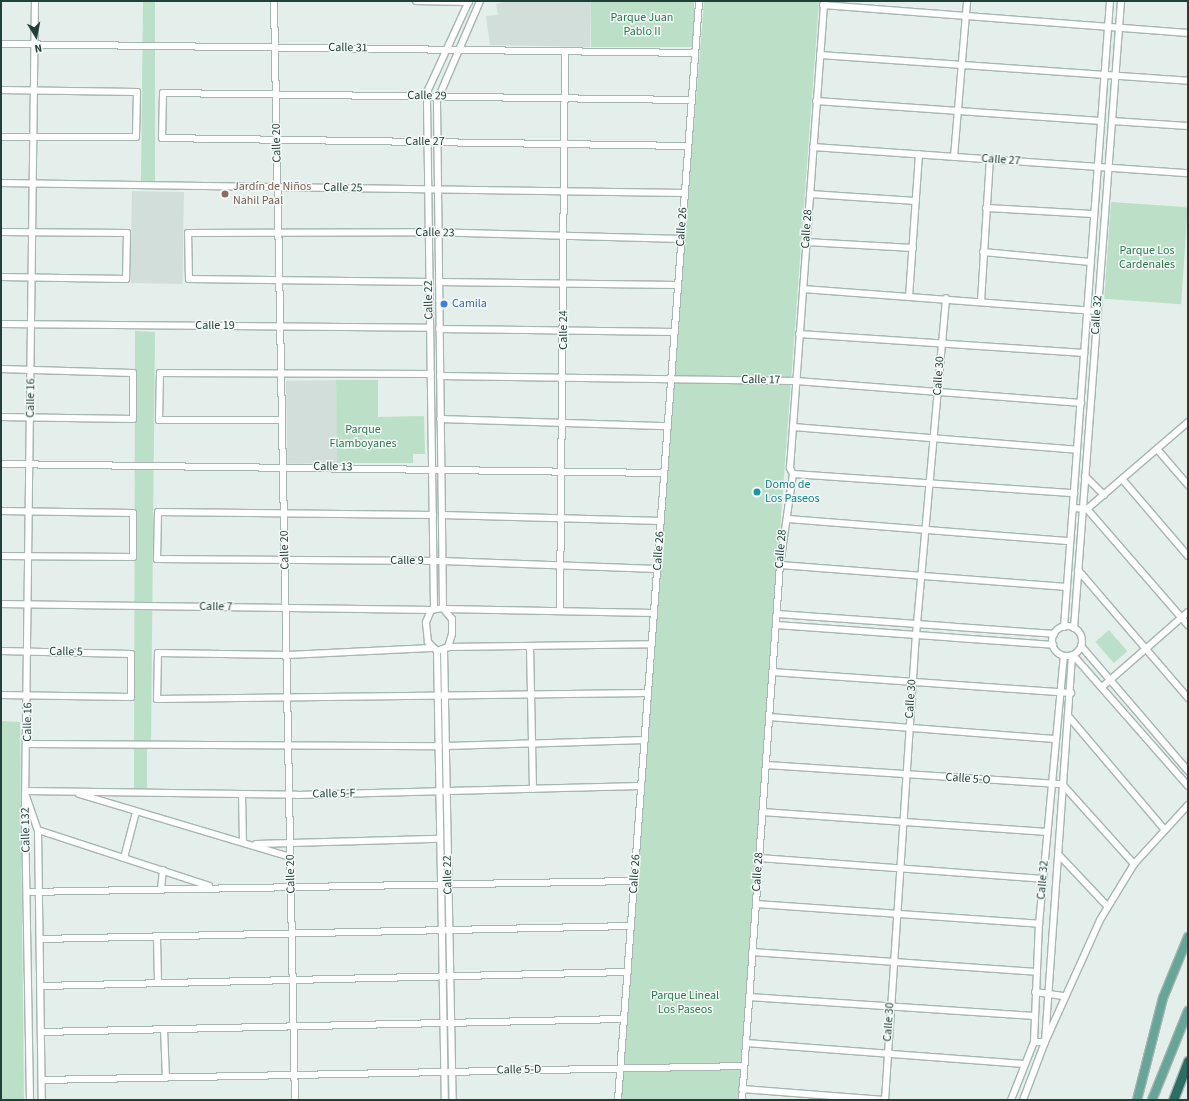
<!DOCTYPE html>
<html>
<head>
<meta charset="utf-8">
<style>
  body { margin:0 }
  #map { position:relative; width:1189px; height:1101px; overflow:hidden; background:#e4eeea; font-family:"Source Sans 3",sans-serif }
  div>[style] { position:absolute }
  .built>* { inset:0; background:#d2ded9; transform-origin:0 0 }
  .green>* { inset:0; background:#bce0c7; transform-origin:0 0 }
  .roads { filter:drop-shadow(1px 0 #a6b6b2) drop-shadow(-1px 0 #a6b6b2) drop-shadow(0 1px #a6b6b2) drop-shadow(0 -1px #a6b6b2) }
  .minor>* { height:6px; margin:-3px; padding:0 3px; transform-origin:3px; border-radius:3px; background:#fff }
  .minor>.ring { margin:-3px; padding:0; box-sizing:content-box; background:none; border:6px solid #fff; border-radius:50% }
  .major>* { height:8px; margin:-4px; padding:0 4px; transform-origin:4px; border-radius:4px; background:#66a598 }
  .highway>* { height:9px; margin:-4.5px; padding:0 4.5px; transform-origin:4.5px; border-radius:4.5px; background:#2d6e64 }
  .dots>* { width:11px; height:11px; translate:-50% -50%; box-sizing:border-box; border:2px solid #f5faf8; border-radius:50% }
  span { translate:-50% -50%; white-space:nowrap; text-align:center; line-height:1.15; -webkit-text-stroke:3px #f5faf8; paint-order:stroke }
  .park-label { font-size:12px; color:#2a794d }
  .street-label { font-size:12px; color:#22403a }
  .education-label { font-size:12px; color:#785e54 }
  .left { translate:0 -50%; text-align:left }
  .shop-label { font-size:12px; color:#366cbe }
  .culture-label { font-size:12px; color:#0d838f }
  .frame { position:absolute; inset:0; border:2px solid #22403a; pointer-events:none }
  .north { position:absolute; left:16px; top:16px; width:40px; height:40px; -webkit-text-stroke:3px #f5faf8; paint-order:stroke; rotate:170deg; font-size:11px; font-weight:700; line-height:16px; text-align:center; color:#22403a }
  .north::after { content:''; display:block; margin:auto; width:14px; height:18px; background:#22403a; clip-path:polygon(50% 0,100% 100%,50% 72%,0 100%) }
</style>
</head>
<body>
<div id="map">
  <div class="built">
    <div style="clip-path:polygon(508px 1px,591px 1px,590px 47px,490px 45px,486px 16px,498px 15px,496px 4px)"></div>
    <div style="left:132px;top:191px;width:52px;height:92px;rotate:1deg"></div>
    <div style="left:336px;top:380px;width:83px;height:50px;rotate:89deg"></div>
  </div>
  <div class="green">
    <div style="clip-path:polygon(143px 1px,155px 1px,155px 182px,141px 182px)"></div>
    <div style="left:591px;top:1px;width:103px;height:46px"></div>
    <div style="clip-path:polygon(704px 1px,819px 1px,738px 1100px,621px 1100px,652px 644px)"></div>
    <div style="left:1111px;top:202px;width:77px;height:97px;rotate:4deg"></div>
    <div style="clip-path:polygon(135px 331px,155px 332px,151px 742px,147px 749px,147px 788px,134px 788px)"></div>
    <div style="clip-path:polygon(336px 380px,378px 380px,378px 417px,424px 416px,425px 454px,413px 454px,413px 463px,337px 463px)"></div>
    <div style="left:1109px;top:630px;width:28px;height:18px;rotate:49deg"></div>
    <div style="clip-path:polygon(1px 721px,20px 722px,24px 1100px,1px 1100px)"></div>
  </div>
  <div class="roads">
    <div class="minor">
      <div style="left:274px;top:1px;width:1099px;rotate:88.91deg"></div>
      <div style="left:416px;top:1px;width:53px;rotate:1.1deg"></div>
      <div style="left:823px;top:5px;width:366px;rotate:4.4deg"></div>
      <div style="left:1px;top:44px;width:694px;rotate:0.74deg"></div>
      <div style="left:820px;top:55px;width:369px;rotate:4deg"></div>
      <div style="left:1px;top:90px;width:136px;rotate:0.8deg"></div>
      <div style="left:137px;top:92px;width:45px;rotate:91.3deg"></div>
      <div style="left:136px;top:137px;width:135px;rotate:180deg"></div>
      <div style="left:816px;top:101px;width:286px;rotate:4deg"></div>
      <div style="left:1112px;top:121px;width:76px;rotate:3.8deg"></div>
      <div style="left:688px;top:146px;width:526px;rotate:-179.13deg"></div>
      <div style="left:162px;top:138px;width:45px;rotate:-88.7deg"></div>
      <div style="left:163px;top:93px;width:529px;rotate:0.76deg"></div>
      <div style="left:813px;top:147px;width:376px;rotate:4deg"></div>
      <div style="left:954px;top:157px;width:157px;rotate:-85.2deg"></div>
      <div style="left:1px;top:183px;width:684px;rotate:0.84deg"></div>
      <div style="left:810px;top:194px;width:106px;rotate:3.8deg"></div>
      <div style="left:986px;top:208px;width:108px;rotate:3.2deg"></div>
      <div style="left:1px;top:232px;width:126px;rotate:0.5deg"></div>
      <div style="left:127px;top:233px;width:46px;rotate:91.2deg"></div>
      <div style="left:126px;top:279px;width:125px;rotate:-179.1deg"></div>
      <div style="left:806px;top:242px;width:107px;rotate:3.2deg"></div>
      <div style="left:983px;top:252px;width:108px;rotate:5.3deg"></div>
      <div style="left:429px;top:282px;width:240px;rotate:-179.3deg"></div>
      <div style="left:189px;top:279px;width:46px;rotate:-91.2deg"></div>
      <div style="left:188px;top:233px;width:240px;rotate:-0.2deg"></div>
      <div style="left:428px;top:232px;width:254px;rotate:1.6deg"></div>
      <div style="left:439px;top:282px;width:239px;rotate:0.7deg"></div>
      <div style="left:803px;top:289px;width:296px;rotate:4.3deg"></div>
      <div style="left:909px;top:297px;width:143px;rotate:-86deg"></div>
      <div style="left:981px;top:301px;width:142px;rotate:-86.4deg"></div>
      <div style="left:1px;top:324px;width:429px;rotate:0.5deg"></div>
      <div style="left:439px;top:329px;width:236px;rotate:0.7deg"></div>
      <div style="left:799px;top:334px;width:286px;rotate:3.8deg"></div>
      <div style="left:1px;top:369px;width:132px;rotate:1.7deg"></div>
      <div style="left:133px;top:373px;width:46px;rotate:90deg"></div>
      <div style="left:133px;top:419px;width:132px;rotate:-179.1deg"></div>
      <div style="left:440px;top:376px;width:356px;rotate:0.8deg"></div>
      <div style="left:796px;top:381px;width:286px;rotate:4.4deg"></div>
      <div style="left:440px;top:419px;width:228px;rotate:1.8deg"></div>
      <div style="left:282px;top:420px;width:123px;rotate:180deg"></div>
      <div style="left:159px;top:420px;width:47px;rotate:-88.8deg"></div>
      <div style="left:160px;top:373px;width:271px;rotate:0.2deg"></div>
      <div style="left:793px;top:427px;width:285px;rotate:4.6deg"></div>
      <div style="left:1157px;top:449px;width:48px;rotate:49.3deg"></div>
      <div style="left:1px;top:464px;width:663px;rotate:0.78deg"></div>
      <div style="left:793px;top:474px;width:282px;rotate:3.9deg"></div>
      <div style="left:1085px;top:476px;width:27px;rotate:45deg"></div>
      <div style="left:1122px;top:479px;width:101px;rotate:49.4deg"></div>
      <div style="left:1073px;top:508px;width:14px;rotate:4deg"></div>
      <div style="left:1087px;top:509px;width:133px;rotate:-40.7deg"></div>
      <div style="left:1087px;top:509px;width:154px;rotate:49deg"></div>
      <div style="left:1px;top:511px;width:132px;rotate:0.9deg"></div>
      <div style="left:133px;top:513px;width:44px;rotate:90deg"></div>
      <div style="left:133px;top:557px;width:132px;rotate:-179.6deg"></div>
      <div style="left:433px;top:515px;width:275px;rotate:-179.4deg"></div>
      <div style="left:158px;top:512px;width:47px;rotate:91.2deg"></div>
      <div style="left:157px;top:559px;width:285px;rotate:0.4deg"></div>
      <div style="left:442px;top:561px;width:215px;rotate:2.1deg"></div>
      <div style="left:442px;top:515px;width:219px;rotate:1.6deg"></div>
      <div style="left:788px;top:519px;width:283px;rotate:4.5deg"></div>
      <div style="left:780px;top:565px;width:288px;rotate:4.4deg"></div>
      <div style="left:1078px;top:570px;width:169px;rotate:49.3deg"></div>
      <div style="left:1px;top:604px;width:430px;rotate:0.8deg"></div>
      <div style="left:434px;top:608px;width:508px;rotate:-90.79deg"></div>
      <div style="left:427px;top:100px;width:10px;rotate:-84deg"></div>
      <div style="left:428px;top:90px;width:98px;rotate:-65.3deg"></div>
      <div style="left:443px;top:608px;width:507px;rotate:-90.68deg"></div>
      <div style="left:437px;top:101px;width:109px;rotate:-66.7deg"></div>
      <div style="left:443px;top:608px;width:14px;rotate:51deg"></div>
      <div style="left:452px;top:619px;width:15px;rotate:90deg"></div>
      <div style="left:452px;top:634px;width:14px;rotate:107deg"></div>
      <div style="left:448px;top:647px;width:12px;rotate:160deg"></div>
      <div style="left:437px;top:651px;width:13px;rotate:-135deg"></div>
      <div style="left:428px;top:642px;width:20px;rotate:-96deg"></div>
      <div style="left:426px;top:622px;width:13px;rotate:-67deg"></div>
      <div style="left:431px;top:610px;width:12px;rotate:-9deg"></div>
      <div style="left:444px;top:609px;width:210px;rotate:1.1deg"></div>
      <div style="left:560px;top:609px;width:558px;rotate:-89.49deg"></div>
      <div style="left:777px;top:614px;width:278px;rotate:4.1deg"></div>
      <div style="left:776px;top:625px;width:278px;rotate:4.1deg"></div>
      <div class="ring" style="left:1052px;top:626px;width:24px;height:24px"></div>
      <div style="left:1064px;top:627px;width:628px;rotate:-85.8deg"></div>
      <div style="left:1074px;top:628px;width:629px;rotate:-85.71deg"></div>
      <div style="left:530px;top:646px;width:143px;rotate:88.8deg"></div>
      <div style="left:1081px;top:646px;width:165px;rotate:49.4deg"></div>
      <div style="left:448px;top:647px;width:204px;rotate:-0.8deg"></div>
      <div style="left:431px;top:648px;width:144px;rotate:177.2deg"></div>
      <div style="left:287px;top:655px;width:129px;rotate:-179.1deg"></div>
      <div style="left:158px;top:653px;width:46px;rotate:91.2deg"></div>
      <div style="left:157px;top:699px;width:491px;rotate:-0.7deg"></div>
      <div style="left:444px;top:650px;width:450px;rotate:88.9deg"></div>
      <div style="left:1px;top:651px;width:130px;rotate:1.3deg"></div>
      <div style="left:131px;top:654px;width:43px;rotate:90deg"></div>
      <div style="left:131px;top:697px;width:130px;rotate:-179.1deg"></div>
      <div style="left:437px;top:651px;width:449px;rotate:89deg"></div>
      <div style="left:1073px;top:655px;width:174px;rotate:48.7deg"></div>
      <div style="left:772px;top:672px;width:300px;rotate:4deg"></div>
      <div style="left:1102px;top:687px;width:114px;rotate:-41.1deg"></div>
      <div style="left:769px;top:717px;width:286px;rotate:4.4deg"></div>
      <div style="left:1069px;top:717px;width:147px;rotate:49.7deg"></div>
      <div style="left:28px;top:744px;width:411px;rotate:0.3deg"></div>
      <div style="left:446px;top:746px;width:199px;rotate:-1.7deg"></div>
      <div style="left:766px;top:765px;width:297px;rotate:3.7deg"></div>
      <div style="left:1062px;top:784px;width:108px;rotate:48deg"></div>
      <div style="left:26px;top:791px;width:271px;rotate:0.8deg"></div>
      <div style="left:297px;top:795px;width:344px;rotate:-1.5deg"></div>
      <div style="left:79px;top:794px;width:220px;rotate:16.6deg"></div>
      <div style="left:242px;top:794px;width:48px;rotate:88.8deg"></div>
      <div style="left:26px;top:796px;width:36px;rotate:71deg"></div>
      <div style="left:38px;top:830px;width:270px;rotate:89.2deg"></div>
      <div style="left:762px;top:812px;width:286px;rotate:4deg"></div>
      <div style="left:38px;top:830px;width:180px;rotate:18.1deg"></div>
      <div style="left:256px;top:844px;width:184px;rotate:-1.6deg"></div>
      <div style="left:1059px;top:855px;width:71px;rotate:46.7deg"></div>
      <div style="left:124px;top:858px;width:48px;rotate:-75.4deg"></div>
      <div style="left:759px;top:858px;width:285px;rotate:4.2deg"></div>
      <div style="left:161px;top:889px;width:19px;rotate:-84deg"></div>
      <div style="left:27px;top:892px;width:607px;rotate:-1.04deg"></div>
      <div style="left:756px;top:904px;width:284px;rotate:4deg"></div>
      <div style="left:157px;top:938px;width:45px;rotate:88.7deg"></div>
      <div style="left:40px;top:939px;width:591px;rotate:-1.26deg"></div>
      <div style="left:752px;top:952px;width:285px;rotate:4deg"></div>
      <div style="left:42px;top:986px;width:586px;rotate:-1.37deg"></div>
      <div style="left:1035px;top:992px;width:30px;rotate:8deg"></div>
      <div style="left:749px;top:997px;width:286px;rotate:3.8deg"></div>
      <div style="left:164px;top:1029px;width:49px;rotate:87.7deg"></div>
      <div style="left:41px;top:1032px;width:583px;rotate:-1.28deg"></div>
      <div style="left:1034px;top:1042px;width:11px"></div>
      <div style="left:1045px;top:1042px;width:134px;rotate:-65.7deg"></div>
      <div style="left:1100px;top:920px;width:66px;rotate:-58.7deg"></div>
      <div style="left:1134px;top:864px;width:80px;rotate:-47.5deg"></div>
      <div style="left:746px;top:1043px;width:279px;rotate:4.3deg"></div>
      <div style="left:42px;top:1080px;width:702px;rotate:-1.14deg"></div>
      <div style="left:742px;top:1089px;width:143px;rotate:4.4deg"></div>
      <div style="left:30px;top:1100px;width:294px;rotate:-91deg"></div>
      <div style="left:25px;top:806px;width:805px;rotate:-89.29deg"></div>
      <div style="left:618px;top:1100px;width:1102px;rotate:-85.78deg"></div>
      <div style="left:742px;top:1100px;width:536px;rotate:-85.94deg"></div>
      <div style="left:780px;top:565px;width:92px;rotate:-81.9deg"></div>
      <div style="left:793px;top:474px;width:7px;rotate:-117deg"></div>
      <div style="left:790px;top:468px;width:468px;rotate:-85.8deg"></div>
      <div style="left:885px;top:1100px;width:466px;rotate:-86.2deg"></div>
      <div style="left:916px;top:635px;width:338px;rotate:-84.9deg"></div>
      <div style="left:1011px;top:1100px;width:62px;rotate:-68.4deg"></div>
      <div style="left:1034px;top:1042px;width:118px;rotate:-87.6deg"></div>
      <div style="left:1039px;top:924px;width:269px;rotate:-84.7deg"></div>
      <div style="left:1023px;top:1100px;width:62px;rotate:-69.2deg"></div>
      <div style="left:1045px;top:1042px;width:387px;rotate:-86deg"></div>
    </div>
    <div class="major">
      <div style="left:1137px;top:1100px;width:105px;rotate:-75.7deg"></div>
      <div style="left:1163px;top:998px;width:66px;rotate:-67.7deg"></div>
      <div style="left:1152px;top:1100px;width:96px;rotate:-68deg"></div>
    </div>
    <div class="highway">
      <div style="left:1173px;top:1100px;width:42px;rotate:-69deg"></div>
    </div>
  </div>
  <div class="dots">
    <div style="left:225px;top:194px;background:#8d6e63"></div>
    <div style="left:444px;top:304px;background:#3f7fe0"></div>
    <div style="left:757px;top:492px;background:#0f9aa8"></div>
  </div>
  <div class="park-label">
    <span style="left:642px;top:25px">Parque Juan<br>Pablo II</span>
    <span style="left:1147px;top:258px">Parque Los<br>Cardenales</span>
    <span style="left:363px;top:437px">Parque<br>Flamboyanes</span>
    <span style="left:685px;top:1003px">Parque Lineal<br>Los Paseos</span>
  </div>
  <div class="street-label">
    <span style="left:348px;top:48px;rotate:1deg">Calle 31</span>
    <span style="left:427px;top:96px;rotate:1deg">Calle 29</span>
    <span style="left:425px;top:142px">Calle 27</span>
    <span style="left:277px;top:143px;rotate:-91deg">Calle 20</span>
    <span style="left:1001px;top:160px;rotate:4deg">Calle 27</span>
    <span style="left:343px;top:188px;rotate:1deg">Calle 25</span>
    <span style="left:682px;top:227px;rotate:-86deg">Calle 26</span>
    <span style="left:807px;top:229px;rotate:-86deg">Calle 28</span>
    <span style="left:435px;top:233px;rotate:1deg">Calle 23</span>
    <span style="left:429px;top:300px;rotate:-91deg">Calle 22</span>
    <span style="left:1097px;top:315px;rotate:-86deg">Calle 32</span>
    <span style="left:215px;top:326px">Calle 19</span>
    <span style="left:564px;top:330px;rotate:-90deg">Calle 24</span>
    <span style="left:939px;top:376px;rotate:-86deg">Calle 30</span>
    <span style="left:761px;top:380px;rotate:1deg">Calle 17</span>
    <span style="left:31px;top:398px;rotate:-89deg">Calle 16</span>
    <span style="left:333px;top:467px;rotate:1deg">Calle 13</span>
    <span style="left:781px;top:549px;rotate:-85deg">Calle 28</span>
    <span style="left:285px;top:550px;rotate:-91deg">Calle 20</span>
    <span style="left:659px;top:551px;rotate:-86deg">Calle 26</span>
    <span style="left:407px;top:561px">Calle 9</span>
    <span style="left:216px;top:607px;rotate:1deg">Calle 7</span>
    <span style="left:66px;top:652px;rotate:1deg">Calle 5</span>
    <span style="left:911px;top:699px;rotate:-86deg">Calle 30</span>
    <span style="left:28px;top:722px;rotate:-89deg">Calle 16</span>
    <span style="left:968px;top:779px;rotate:4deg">Calle 5-O</span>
    <span style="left:334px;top:794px;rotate:-1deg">Calle 5-F</span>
    <span style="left:26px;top:830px;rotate:-91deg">Calle 132</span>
    <span style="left:758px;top:872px;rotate:-86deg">Calle 28</span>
    <span style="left:291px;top:874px;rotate:-91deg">Calle 20</span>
    <span style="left:635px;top:874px;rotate:-86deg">Calle 26</span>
    <span style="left:448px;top:875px;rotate:-91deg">Calle 22</span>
    <span style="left:1043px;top:880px;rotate:-85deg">Calle 32</span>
    <span style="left:889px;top:1022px;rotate:-86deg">Calle 30</span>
    <span style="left:519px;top:1070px;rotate:-1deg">Calle 5-D</span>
  </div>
  <div class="education-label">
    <span class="left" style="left:233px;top:194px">Jardín de Niños<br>Nahil Paal</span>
  </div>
  <div class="shop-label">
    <span class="left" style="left:452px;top:304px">Camila</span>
  </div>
  <div class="culture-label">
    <span class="left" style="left:765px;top:492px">Domo de<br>Los Paseos</span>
  </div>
  <div class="frame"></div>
  <div class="north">N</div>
</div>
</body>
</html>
